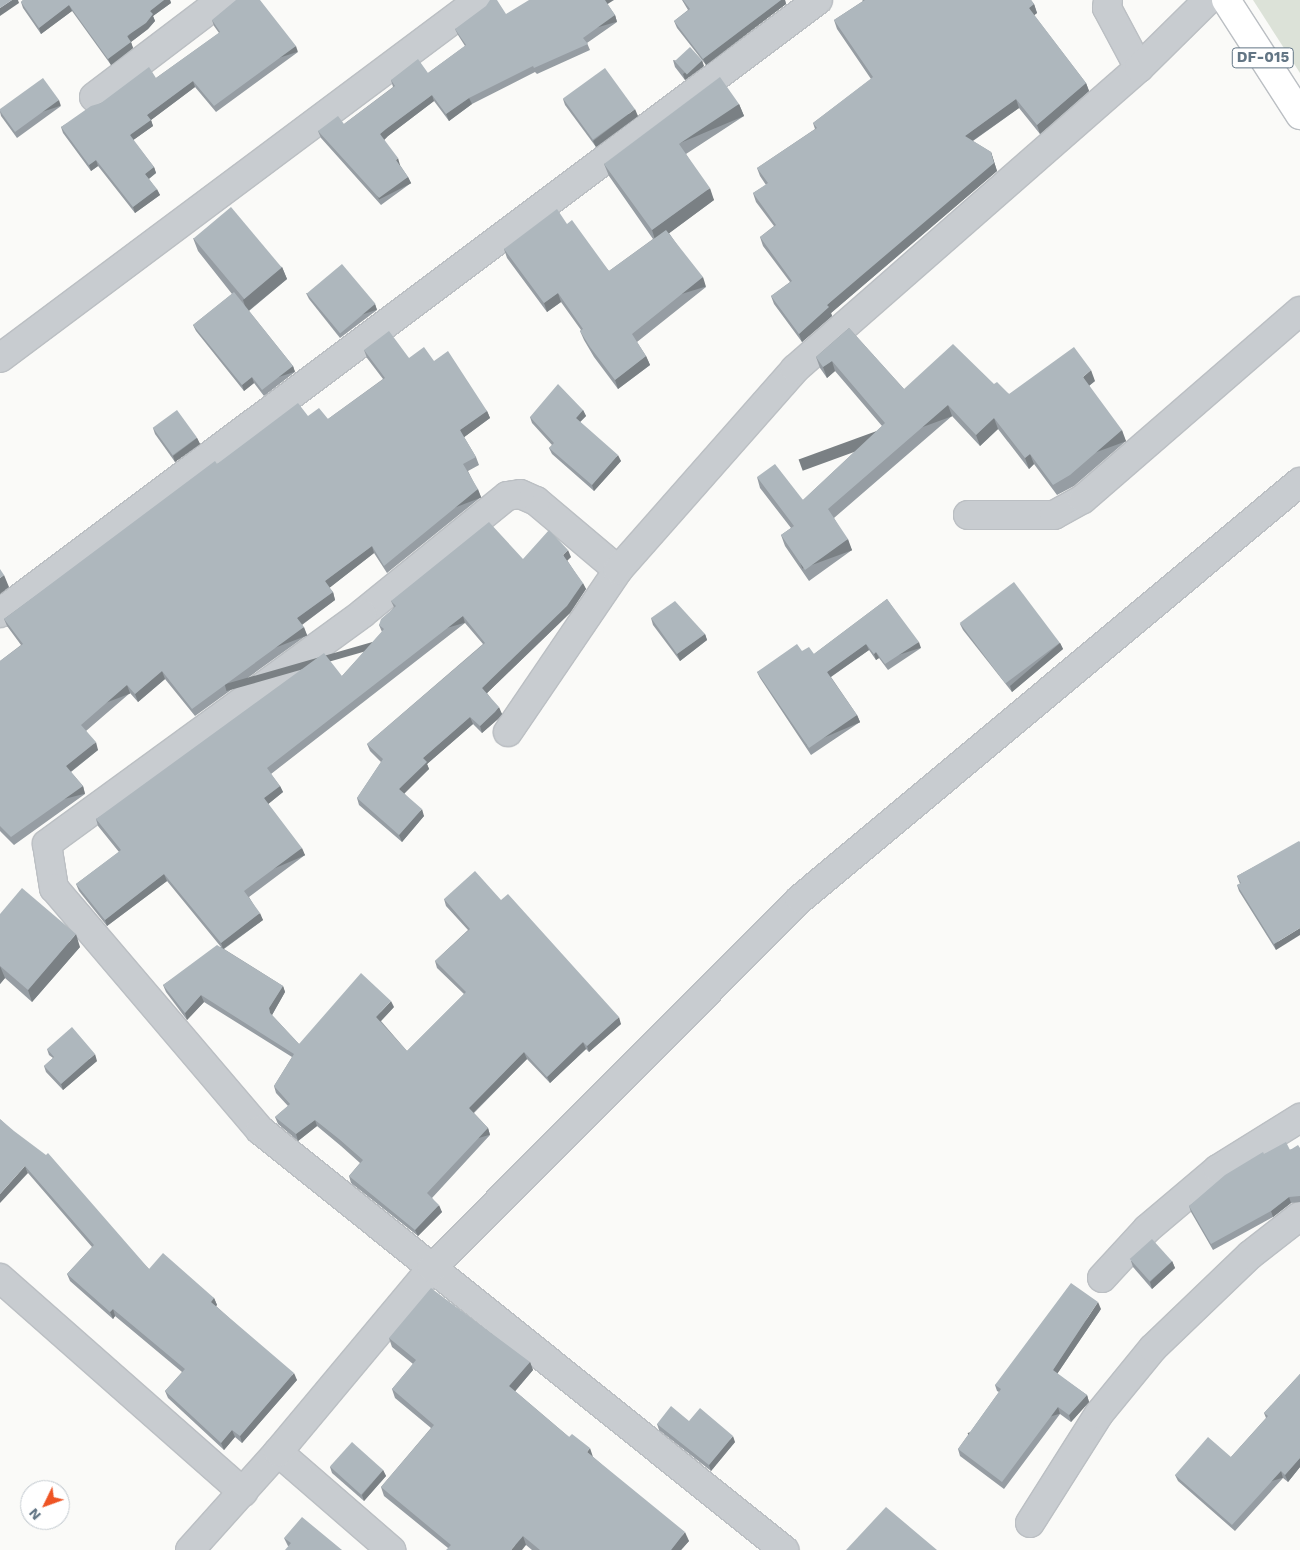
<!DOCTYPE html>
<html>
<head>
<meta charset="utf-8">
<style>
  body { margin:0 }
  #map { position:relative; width:1300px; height:1550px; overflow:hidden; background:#fafaf8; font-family:"Work Sans",sans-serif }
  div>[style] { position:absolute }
  .green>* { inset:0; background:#dce2d8 }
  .roads { filter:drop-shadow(1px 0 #bbbfc3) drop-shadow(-1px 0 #bbbfc3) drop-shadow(0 1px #bbbfc3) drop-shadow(0 -1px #bbbfc3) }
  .street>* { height:28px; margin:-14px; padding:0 14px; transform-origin:14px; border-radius:14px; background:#c8ccd0 }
  .primary>* { height:28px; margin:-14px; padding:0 14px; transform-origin:14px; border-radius:14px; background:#fff }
  .wall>* { inset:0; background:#969da3 }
  .shaded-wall>* { inset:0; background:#7a8084; transform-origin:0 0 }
  .building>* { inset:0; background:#aeb7bd; transform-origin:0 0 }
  span { translate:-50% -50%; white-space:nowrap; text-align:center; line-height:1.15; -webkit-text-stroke:5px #fff; paint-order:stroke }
  .shield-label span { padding:1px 4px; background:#fff; border:1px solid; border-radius:4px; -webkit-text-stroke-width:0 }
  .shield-label { font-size:15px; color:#637685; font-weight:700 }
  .north { position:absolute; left:20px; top:1480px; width:50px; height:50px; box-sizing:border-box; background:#fff; border:1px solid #c1c8ce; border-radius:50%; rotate:228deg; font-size:14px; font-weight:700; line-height:20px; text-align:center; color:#637685 }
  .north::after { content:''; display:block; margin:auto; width:18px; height:22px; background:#ee5424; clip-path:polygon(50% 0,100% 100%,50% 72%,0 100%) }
</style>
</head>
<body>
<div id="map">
  <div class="green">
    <div style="clip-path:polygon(1253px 0,1300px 0,1300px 73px)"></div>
  </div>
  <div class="roads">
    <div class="street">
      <div style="left:1108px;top:0;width:8px;rotate:97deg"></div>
      <div style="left:1107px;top:8px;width:68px;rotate:61.9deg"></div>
      <div style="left:94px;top:97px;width:161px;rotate:-37.2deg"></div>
      <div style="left:0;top:358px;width:598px;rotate:-36.77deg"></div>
      <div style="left:968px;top:515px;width:86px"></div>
      <div style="left:1054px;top:515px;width:33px;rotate:-29deg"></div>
      <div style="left:1083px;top:499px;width:287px;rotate:-40.9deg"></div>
      <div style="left:618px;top:570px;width:107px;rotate:-139.9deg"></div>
      <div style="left:536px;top:501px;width:17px;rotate:-156deg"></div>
      <div style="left:520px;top:494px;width:13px;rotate:171deg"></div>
      <div style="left:507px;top:496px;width:187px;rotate:140.9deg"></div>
      <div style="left:362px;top:614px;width:390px;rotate:143.9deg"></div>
      <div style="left:47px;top:844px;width:45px;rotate:81deg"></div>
      <div style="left:54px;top:888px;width:318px;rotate:49.6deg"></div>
      <div style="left:260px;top:1130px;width:672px;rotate:38.71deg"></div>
      <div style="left:0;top:613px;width:1022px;rotate:-36.85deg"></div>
      <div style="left:508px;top:732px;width:196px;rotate:-55.8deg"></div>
      <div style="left:618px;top:570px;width:268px;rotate:-48.6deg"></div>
      <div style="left:795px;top:369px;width:457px;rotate:-41.2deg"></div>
      <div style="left:1139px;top:68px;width:97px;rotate:-44.6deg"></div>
      <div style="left:0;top:1278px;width:324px;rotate:41.4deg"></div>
      <div style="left:1102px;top:1278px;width:67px;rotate:-47.4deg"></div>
      <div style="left:1147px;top:1229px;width:93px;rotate:-40.2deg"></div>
      <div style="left:1218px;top:1169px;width:97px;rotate:-31.9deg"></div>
      <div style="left:278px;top:1452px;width:150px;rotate:40.9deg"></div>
      <div style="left:1030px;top:1523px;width:129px;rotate:-57.7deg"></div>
      <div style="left:1099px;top:1414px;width:85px;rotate:-50.7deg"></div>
      <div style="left:1153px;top:1348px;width:134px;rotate:-43.8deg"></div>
      <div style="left:1250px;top:1255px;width:63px;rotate:-38deg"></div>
      <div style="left:190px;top:1550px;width:132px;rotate:-48.1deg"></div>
      <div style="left:278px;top:1452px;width:240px;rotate:-50.1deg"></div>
      <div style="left:432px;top:1268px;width:521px;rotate:-45.08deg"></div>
      <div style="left:800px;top:899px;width:651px;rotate:-39.83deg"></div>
    </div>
    <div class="primary">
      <div style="left:1226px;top:0;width:137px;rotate:57.2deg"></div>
    </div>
  </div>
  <div class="wall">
    <div style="clip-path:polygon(23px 0,170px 0,171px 3px,153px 16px,155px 21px,148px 29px,131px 42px,133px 48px,111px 65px,72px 11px,41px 34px,23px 8px,21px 2px)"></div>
    <div style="clip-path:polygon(682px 0,785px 0,786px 4px,706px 65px,677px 28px,674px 21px,688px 10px)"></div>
    <div style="clip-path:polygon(862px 0,1031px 0,1034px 4px,1037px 13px,1034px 15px,1086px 83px,1089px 91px,1040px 134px,1019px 108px,973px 141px,991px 152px,997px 171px,831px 313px,832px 316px,802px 342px,774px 304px,771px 296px,790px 282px,763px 246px,760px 237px,774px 226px,756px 202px,753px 193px,766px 185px,760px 176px,757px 168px,815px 129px,813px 123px,871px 79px,837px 29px,834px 20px,863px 1px)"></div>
    <div style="clip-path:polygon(608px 5px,615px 15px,617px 22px,587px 43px,590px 50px,537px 74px,535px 72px,472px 104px,449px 121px,434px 101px,388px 136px,384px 140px,400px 165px,408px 177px,411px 183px,381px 205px,321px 138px,318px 131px,344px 124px,393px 87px,391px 80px,428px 73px,465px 46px,458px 35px,455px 29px,506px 14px)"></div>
    <div style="clip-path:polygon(212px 20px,298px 52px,216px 112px,195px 87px,151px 120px,153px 126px,133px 140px,154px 167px,156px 173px,149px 179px,160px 195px,135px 213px,98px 166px,91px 171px,63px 133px,61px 127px,101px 103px,156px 78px,219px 33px,214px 26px)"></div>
    <div style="clip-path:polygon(673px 60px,704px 66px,685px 80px,675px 67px)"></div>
    <div style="clip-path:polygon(563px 99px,638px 116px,596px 147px,565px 105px)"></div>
    <div style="clip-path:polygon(739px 104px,744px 116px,686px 154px,714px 200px,669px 233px,706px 287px,637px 342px,646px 356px,650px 365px,618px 389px,594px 357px,584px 340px,580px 331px,581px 330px,561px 302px,547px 312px,507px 258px,504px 249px,567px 224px,609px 271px,653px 239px,609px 176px,604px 164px)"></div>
    <div style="clip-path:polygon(61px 106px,17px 138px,1px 116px,0 112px,0 109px)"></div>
    <div style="clip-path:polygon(193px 238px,282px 267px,287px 279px,249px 311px,293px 366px,295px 372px,264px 396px,254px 383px,244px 391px,196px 331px,193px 325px,232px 294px,198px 251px)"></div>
    <div style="clip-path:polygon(306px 293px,375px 304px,377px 310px,340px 338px,309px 299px)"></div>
    <div style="clip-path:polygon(849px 328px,904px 389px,994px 384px,1009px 394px,1095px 381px,1089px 386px,1126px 441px,1074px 486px,1057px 495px,1034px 464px,1029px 469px,998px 429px,980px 446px,952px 416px,834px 518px,852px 550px,809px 581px,785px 546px,781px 535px,791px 528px,760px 488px,757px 477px,803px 500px,882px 426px,835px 371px,827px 378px,820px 368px,816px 357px)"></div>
    <div style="clip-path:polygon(364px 350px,409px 358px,434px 361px,487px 411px,490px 418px,464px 437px,476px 457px,479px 465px,468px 471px,481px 497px,387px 573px,374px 553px,329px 588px,333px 592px,335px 600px,302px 625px,307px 635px,195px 716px,165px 679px,138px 702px,130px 693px,86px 731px,98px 750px,71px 772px,83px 786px,85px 794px,14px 845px,0 831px,0 661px,21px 645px,7px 626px,4px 619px,217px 464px,308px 416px,328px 419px,383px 379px,367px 358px)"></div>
    <div style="clip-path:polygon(583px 410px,586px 416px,580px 422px,621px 461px,594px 491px,552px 454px,549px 448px,552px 445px,532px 423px,530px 417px)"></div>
    <div style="clip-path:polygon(153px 428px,197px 438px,200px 444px,175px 462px,155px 434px)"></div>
    <div style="clip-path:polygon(571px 557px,567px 560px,586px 589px,570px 613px,487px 693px,502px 714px,498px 719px,482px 733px,473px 724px,427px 764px,429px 769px,404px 793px,424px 816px,402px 842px,359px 805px,357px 798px,381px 762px,370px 751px,367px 744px,483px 644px,465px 623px,271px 774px,280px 786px,283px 792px,268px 804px,305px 855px,249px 897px,263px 920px,224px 949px,283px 986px,285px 992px,272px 1015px,299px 1044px,394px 1007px,381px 1021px,407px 1051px,464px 994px,437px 968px,435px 961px,468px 930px,446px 906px,444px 899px,501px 900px,621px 1024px,589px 1052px,586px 1049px,550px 1083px,527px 1059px,474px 1113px,488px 1128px,490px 1135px,432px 1198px,442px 1212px,418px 1236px,351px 1183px,349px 1176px,360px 1163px,341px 1146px,317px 1126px,298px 1141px,278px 1124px,275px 1117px,288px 1106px,276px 1093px,274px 1086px,292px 1057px,204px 1002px,187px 1020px,166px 992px,163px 985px,221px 947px,167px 881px,107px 926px,79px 891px,76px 884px,119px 852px,98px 826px,96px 819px,342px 676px,382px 632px,379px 625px,394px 607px,391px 601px,523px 559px)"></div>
    <div style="clip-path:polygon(887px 599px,921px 648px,888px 670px,879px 658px,876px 660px,869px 650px,831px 677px,857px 715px,860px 722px,811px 755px,760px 678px,757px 672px,802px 651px,814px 654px)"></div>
    <div style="clip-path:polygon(651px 618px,705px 634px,707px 640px,680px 661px,653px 625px)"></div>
    <div style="clip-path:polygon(960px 624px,1060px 643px,1063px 649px,1012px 692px,963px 630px)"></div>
    <div style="clip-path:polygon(1300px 842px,1276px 950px,1239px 891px,1237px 885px,1240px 884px,1237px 876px)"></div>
    <div style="clip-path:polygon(0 914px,80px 947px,32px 1002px,5px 978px,0 984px)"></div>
    <div style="clip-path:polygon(47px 1049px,97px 1061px,63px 1090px,46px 1072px,44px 1066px,53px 1058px,49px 1055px)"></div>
    <div style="clip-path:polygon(0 1119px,149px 1269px,214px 1298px,217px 1305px,216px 1306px,297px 1380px,242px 1443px,235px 1437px,224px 1450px,168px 1398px,165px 1391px,182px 1372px,115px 1316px,113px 1319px,70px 1281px,67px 1274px,92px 1247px,28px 1173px)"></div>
    <div style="clip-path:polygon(1300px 1148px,1300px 1202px,1291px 1203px,1273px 1217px,1213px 1250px,1191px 1212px,1189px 1206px,1264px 1154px)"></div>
    <div style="clip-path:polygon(1131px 1261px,1172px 1261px,1175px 1268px,1152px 1289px,1133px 1267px)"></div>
    <div style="clip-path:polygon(1101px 1309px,1057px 1374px,1087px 1395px,1089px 1402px,1071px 1422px,1060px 1414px,1004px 1489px,960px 1456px,958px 1449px,999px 1392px,997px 1391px,995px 1385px)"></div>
    <div style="clip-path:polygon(389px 1338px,530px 1362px,533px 1370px,515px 1391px,569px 1437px,592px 1456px,689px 1541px,681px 1550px,532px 1550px,526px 1545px,448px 1548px,384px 1496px,381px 1487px,431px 1428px,395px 1398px,392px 1389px,413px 1364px,392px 1347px)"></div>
    <div style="clip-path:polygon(1300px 1374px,1300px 1467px,1288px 1482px,1283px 1478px,1235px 1531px,1178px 1481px,1175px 1475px,1231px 1457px,1266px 1418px,1264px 1413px)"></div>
    <div style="clip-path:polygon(689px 1421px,735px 1442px,711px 1471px,659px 1430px,657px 1424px)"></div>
    <div style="clip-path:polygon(330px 1467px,383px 1470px,386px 1476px,364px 1501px,332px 1473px)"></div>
    <div style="clip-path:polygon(284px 1538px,342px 1550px,288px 1546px)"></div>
  </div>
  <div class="shaded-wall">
    <div style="clip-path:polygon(12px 0,18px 0,19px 3px,0 16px,0 8px)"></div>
    <div style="clip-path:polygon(164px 0,170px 0,171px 3px,153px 16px,155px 21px,148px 29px,131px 42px,133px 48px,111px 65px,108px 59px,150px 11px)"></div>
    <div style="clip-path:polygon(604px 0,614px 0,606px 5px)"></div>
    <div style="clip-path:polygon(781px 0,785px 0,786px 4px,706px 65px,703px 59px)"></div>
    <div style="clip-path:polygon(1034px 4px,1037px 13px,1032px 17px,1029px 8px)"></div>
    <div style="clip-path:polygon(69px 5px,72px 11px,41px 34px,39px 28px)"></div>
    <div style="left:615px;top:15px;width:7px;height:39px;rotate:74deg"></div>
    <div style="left:296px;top:46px;width:6px;height:102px;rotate:72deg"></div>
    <div style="clip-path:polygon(702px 60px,704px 66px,685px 80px,683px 74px)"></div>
    <div style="clip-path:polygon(193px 81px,195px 87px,151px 120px,153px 126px,132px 141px,130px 135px,147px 115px)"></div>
    <div style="clip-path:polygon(1086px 83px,1089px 91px,1040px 134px,1037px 125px)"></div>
    <div style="clip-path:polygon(432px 95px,434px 101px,388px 136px,383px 141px,380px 134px,386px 129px)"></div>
    <div style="clip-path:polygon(469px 98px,472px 104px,449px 121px,446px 114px)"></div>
    <div style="clip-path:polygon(1016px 99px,1019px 108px,968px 144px,965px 136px)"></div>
    <div style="left:59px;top:100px;width:6px;height:54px;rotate:72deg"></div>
    <div style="left:739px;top:104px;width:13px;height:72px;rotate:67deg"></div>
    <div style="clip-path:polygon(635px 109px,638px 116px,596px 147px,593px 141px)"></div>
    <div style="clip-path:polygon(991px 152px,997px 171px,831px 313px,832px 316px,802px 342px,799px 334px,827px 305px)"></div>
    <div style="clip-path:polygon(398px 158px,400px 165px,398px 167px,396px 160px)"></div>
    <div style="clip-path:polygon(96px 160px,98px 166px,91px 171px,89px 165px)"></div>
    <div style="clip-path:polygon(154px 167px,156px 173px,147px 180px,145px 174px)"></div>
    <div style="left:408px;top:177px;width:7px;height:36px;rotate:63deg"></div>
    <div style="clip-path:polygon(710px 188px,714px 200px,656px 243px,652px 230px)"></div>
    <div style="clip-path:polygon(157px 189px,160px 195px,135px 213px,133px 207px)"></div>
    <div style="clip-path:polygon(282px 267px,287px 279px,247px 312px,243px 300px)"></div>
    <div style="left:703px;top:277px;width:10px;height:91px;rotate:73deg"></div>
    <div style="clip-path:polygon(558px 293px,561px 302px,547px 312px,544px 303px)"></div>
    <div style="left:375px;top:304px;width:6px;height:46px;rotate:72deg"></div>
    <div style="clip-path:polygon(646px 356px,650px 365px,618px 389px,615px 380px)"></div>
    <div style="clip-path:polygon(832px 361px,835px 371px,827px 378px,823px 367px)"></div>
    <div style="left:293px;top:366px;width:6px;height:39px;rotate:72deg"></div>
    <div style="clip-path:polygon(1091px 370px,1095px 381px,1086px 388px,1083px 377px)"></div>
    <div style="clip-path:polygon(252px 377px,254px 383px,244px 391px,242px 385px)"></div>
    <div style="left:948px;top:405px;width:12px;height:159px;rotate:70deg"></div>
    <div style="clip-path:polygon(583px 410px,586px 416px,578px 424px,576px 418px)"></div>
    <div style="clip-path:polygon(487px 411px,490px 418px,463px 438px,460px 430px)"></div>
    <div style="clip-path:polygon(994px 418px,998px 429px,980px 446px,976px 435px)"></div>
    <div style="left:1122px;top:430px;width:12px;height:69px;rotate:70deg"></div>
    <div style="clip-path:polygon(197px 438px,200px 444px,175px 462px,173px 456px)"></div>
    <div style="clip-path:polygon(1030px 454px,1034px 464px,1029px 469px,1025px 458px)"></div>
    <div style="clip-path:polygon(618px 455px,621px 461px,594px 491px,592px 485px)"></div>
    <div style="left:478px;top:489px;width:9px;height:122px;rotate:69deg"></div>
    <div style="left:848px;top:539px;width:12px;height:53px;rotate:70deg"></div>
    <div style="clip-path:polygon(372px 546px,374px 553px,328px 589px,325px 581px)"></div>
    <div style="clip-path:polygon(568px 550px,571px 557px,566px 562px,563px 555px)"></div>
    <div style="clip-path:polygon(4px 575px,9px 587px,0 594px,0 578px)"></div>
    <div style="clip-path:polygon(583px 583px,586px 589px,570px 613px,485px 695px,482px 688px)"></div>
    <div style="clip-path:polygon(333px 592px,335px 600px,300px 626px,297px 618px)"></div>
    <div style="left:463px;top:616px;width:7px;height:248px;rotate:74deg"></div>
    <div style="left:304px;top:627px;width:9px;height:139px;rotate:69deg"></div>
    <div style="clip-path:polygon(705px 634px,707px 640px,680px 661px,677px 654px)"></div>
    <div style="left:919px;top:642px;width:6px;height:40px;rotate:72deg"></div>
    <div style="clip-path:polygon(1060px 643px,1063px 649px,1012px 692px,1010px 686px)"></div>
    <div style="clip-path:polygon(866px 644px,869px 650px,829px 678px,827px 672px)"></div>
    <div style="clip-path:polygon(876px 652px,879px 658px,876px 660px,874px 654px)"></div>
    <div style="clip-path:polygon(162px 671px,165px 679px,138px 702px,135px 694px)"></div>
    <div style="left:127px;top:685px;width:9px;height:61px;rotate:69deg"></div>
    <div style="clip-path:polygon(499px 707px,502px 714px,498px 719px,482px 733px,480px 726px)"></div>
    <div style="left:857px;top:715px;width:8px;height:58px;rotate:67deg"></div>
    <div style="clip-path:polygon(470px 717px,473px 724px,427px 764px,429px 769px,402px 796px,399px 789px,423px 758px)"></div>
    <div style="clip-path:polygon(96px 742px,98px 750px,69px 773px,66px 766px)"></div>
    <div style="left:83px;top:786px;width:8px;height:88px;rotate:76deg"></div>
    <div style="clip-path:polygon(280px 786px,283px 792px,267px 805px,264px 798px)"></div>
    <div style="clip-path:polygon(422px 809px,424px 816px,402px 842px,399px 835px)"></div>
    <div style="left:302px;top:848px;width:8px;height:72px;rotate:67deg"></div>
    <div style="clip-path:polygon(164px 874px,167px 881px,107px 926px,105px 920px)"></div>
    <div style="clip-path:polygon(260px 913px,263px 920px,223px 949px,221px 943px)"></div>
    <div style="clip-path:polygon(1300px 928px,1300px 935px,1276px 950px,1274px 944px)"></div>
    <div style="clip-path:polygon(76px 934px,80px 947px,32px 1002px,28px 990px)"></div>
    <div style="clip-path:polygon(0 966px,5px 978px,0 984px)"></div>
    <div style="clip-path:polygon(283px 986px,285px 992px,272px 1015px,270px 1013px,269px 1008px)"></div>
    <div style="clip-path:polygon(201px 995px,204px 1002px,187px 1020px,185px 1013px)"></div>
    <div style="clip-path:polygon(391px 1001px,394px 1007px,379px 1023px,376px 1017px)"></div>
    <div style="clip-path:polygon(619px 1017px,621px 1024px,589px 1052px,587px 1046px)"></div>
    <div style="clip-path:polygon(583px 1042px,586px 1049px,550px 1083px,547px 1077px)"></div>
    <div style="clip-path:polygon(524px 1052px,527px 1059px,471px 1115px,469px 1108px)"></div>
    <div style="clip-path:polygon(95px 1054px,97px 1061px,63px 1090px,61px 1084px)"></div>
    <div style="clip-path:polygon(315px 1120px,317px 1126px,298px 1141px,296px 1134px)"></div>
    <div style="left:488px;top:1128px;width:7px;height:89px;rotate:74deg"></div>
    <div style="clip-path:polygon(25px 1166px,28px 1173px,0 1203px,0 1194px)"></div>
    <div style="clip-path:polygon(1289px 1197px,1291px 1203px,1273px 1217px,1271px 1211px)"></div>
    <div style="clip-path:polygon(439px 1205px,442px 1212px,418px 1236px,415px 1230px)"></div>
    <div style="clip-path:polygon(1172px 1261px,1175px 1268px,1152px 1289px,1150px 1282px)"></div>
    <div style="clip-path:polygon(214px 1298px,217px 1305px,213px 1309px,211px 1302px)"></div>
    <div style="clip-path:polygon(1098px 1302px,1101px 1309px,1055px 1377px,1053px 1370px)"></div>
    <div style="clip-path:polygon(113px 1309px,115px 1316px,113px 1319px,110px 1312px)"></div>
    <div style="clip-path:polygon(530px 1362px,533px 1370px,512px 1395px,509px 1386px)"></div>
    <div style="clip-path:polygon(294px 1373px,297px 1380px,242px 1443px,240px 1436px)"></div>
    <div style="clip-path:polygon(1087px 1395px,1089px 1402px,1071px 1422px,1069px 1415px)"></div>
    <div style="left:1058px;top:1407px;width:7px;height:94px;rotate:74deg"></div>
    <div style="clip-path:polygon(232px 1430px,235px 1437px,224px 1450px,221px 1443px)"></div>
    <div style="clip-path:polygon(733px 1436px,735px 1442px,711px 1471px,709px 1465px)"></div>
    <div style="clip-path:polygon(590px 1448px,593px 1457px,587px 1452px)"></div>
    <div style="clip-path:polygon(1300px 1458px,1300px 1467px,1288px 1482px,1285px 1475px)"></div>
    <div style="clip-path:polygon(383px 1470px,386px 1476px,364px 1501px,362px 1495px)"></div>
    <div style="left:1281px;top:1471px;width:7px;height:73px;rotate:74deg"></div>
    <div style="clip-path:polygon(685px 1532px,689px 1541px,681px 1550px,671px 1550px)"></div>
    <div style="clip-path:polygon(523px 1536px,526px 1545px,522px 1550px,511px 1550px)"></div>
  </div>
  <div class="building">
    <div style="clip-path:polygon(0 0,12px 0,0 8px)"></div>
    <div style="clip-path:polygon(23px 0,164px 0,150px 11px,153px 14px,146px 23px,127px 36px,131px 42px,108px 59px,69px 5px,39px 28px,21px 2px)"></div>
    <div style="clip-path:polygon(236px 0,260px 0,296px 46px,214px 106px,193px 81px,147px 115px,151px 120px,130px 135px,154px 167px,145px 174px,157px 189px,133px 207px,96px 160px,89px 165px,61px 127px,91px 106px,101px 103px,149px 67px,156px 78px,220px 32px,212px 20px)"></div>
    <div style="clip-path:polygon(490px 0,497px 0,506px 14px,529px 0,605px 0,615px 15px,583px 38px,588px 44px,534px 68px,533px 66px,469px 98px,446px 114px,432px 95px,386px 129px,380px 134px,398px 158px,396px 160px,408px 177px,379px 198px,318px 131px,338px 116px,344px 124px,395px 86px,391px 80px,418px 59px,428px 73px,466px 45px,455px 29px,486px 6px)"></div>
    <div style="clip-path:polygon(683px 0,781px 0,703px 59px,674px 21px,690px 9px)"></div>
    <div style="clip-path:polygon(865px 0,1031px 0,1034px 4px,1029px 8px,1086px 83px,1037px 125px,1016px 99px,965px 136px,991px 152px,994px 163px,827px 305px,829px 307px,799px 334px,771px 296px,792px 281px,760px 237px,776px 225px,753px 193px,768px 183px,757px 168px,817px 128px,813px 123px,873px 77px,834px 20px)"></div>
    <div style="left:690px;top:47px;width:18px;height:21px;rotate:47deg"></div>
    <div style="left:605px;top:68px;width:51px;height:52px;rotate:54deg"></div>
    <div style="clip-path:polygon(720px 77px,739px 104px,679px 144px,710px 188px,652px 230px,604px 164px)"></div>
    <div style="clip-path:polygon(43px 78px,59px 100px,15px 132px,0 111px,0 109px)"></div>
    <div style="left:231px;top:207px;width:79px;height:49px;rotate:50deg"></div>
    <div style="clip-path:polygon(557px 209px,567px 224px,572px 220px,609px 271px,666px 230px,703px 277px,632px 334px,646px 356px,615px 380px,590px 347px,580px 331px,583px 329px,558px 293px,544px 303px,504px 249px)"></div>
    <div style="left:342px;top:264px;width:52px;height:46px;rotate:50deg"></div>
    <div style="clip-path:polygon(234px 292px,293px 366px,262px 390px,252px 377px,242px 385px,193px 325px)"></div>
    <div style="clip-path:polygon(849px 328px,904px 389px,953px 344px,994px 384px,997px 382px,1009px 394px,1074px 347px,1091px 370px,1083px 377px,1122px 430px,1070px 475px,1053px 485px,1030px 454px,1025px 458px,994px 418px,976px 435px,948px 405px,828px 509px,848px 539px,805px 570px,781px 535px,794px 526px,757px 477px,775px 464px,803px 500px,885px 423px,832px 361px,823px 367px,816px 357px)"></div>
    <div style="clip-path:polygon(389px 331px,409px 358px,424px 347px,434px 361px,448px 351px,487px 411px,460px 430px,476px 457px,463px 464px,478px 489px,384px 566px,372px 546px,325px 581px,333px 592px,297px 618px,304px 627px,192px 709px,162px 671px,135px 694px,127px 685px,81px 725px,96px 742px,66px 766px,83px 786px,11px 837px,0 826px,0 661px,23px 644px,4px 619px,215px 461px,217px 464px,298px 403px,308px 416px,319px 408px,328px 419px,385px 378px,364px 350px)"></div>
    <div style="clip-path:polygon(558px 384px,583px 410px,576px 418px,618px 455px,592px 485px,549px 448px,554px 443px,530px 417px)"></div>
    <div style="left:177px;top:410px;width:34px;height:30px;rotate:54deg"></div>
    <div style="clip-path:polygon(489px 522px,523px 559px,549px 530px,568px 550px,563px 555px,583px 583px,567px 606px,482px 688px,499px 707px,495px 712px,480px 726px,470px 717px,423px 758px,427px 762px,399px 789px,422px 809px,399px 835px,357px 798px,383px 759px,367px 744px,485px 643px,463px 616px,267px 768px,280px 786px,264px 798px,302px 848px,244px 891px,260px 913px,221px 943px,164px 874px,105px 920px,76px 884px,121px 850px,96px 819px,324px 653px,342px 676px,384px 629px,379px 625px,381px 619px,396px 606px,391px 601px)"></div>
    <div style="clip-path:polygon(0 569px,4px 575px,0 578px)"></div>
    <div style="left:1014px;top:582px;width:76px;height:68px;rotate:53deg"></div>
    <div style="clip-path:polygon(887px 599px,919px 642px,885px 664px,876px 652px,874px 654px,866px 644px,827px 672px,857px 715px,809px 748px,757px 672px,797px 644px,802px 651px,809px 647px,814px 654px)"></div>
    <div style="clip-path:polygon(675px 601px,705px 634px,677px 654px,651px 618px)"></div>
    <div style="clip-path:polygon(1299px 841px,1300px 842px,1300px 928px,1274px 944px,1237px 885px,1241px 883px,1237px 876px)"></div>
    <div style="clip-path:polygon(475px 871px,501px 900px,508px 894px,619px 1017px,587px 1046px,583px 1042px,547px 1077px,524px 1052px,469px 1108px,488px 1128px,427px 1193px,439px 1205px,415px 1230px,349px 1176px,363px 1160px,339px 1139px,315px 1120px,296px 1134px,275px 1117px,290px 1104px,274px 1086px,294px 1054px,201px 995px,185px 1013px,163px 985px,217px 945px,283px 986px,269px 1008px,270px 1013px,299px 1044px,361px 973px,391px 1001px,376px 1017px,407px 1051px,466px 992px,435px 961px,470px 929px,444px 899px)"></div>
    <div style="clip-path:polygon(22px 888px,76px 934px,28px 990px,0 966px,0 914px)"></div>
    <div style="clip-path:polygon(72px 1027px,95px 1054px,61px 1084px,44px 1066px,54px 1057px,47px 1049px)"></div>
    <div style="clip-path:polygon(0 1119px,14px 1131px,46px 1155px,48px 1153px,149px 1269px,163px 1253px,214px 1298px,211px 1302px,294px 1373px,240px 1436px,232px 1430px,221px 1443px,165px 1391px,185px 1369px,113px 1309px,110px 1312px,67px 1274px,94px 1245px,25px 1166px,0 1194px)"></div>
    <div style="clip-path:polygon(1286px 1142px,1290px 1150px,1298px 1145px,1300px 1148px,1300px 1196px,1289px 1197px,1271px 1211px,1211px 1244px,1189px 1206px,1225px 1175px,1263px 1152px,1264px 1154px)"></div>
    <div style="left:1152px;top:1239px;width:30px;height:30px;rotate:48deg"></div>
    <div style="clip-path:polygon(1071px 1283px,1098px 1302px,1053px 1370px,1087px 1395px,1069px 1415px,1058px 1407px,1002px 1482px,958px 1449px,1001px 1389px,995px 1385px)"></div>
    <div style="clip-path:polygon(431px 1288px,530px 1362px,509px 1386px,569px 1437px,572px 1434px,590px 1448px,587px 1452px,685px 1532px,671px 1550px,540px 1550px,523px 1536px,511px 1550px,446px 1550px,451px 1545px,381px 1487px,434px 1425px,392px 1389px,416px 1360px,389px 1338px)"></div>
    <div style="clip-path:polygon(1300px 1374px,1300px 1458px,1285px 1475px,1281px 1471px,1232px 1525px,1175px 1475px,1208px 1437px,1231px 1457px,1268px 1416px,1264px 1413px)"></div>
    <div style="clip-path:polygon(671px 1406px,689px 1421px,700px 1408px,733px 1436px,709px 1465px,657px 1424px)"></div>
    <div style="left:352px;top:1442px;width:42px;height:33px;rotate:42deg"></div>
    <div style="clip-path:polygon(886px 1507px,937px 1550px,846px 1550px)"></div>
    <div style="clip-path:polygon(302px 1517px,342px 1550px,285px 1550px,291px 1543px,284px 1538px)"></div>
  </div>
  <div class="shield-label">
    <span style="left:1263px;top:58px">DF-015</span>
  </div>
  <div class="north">N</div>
</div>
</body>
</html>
